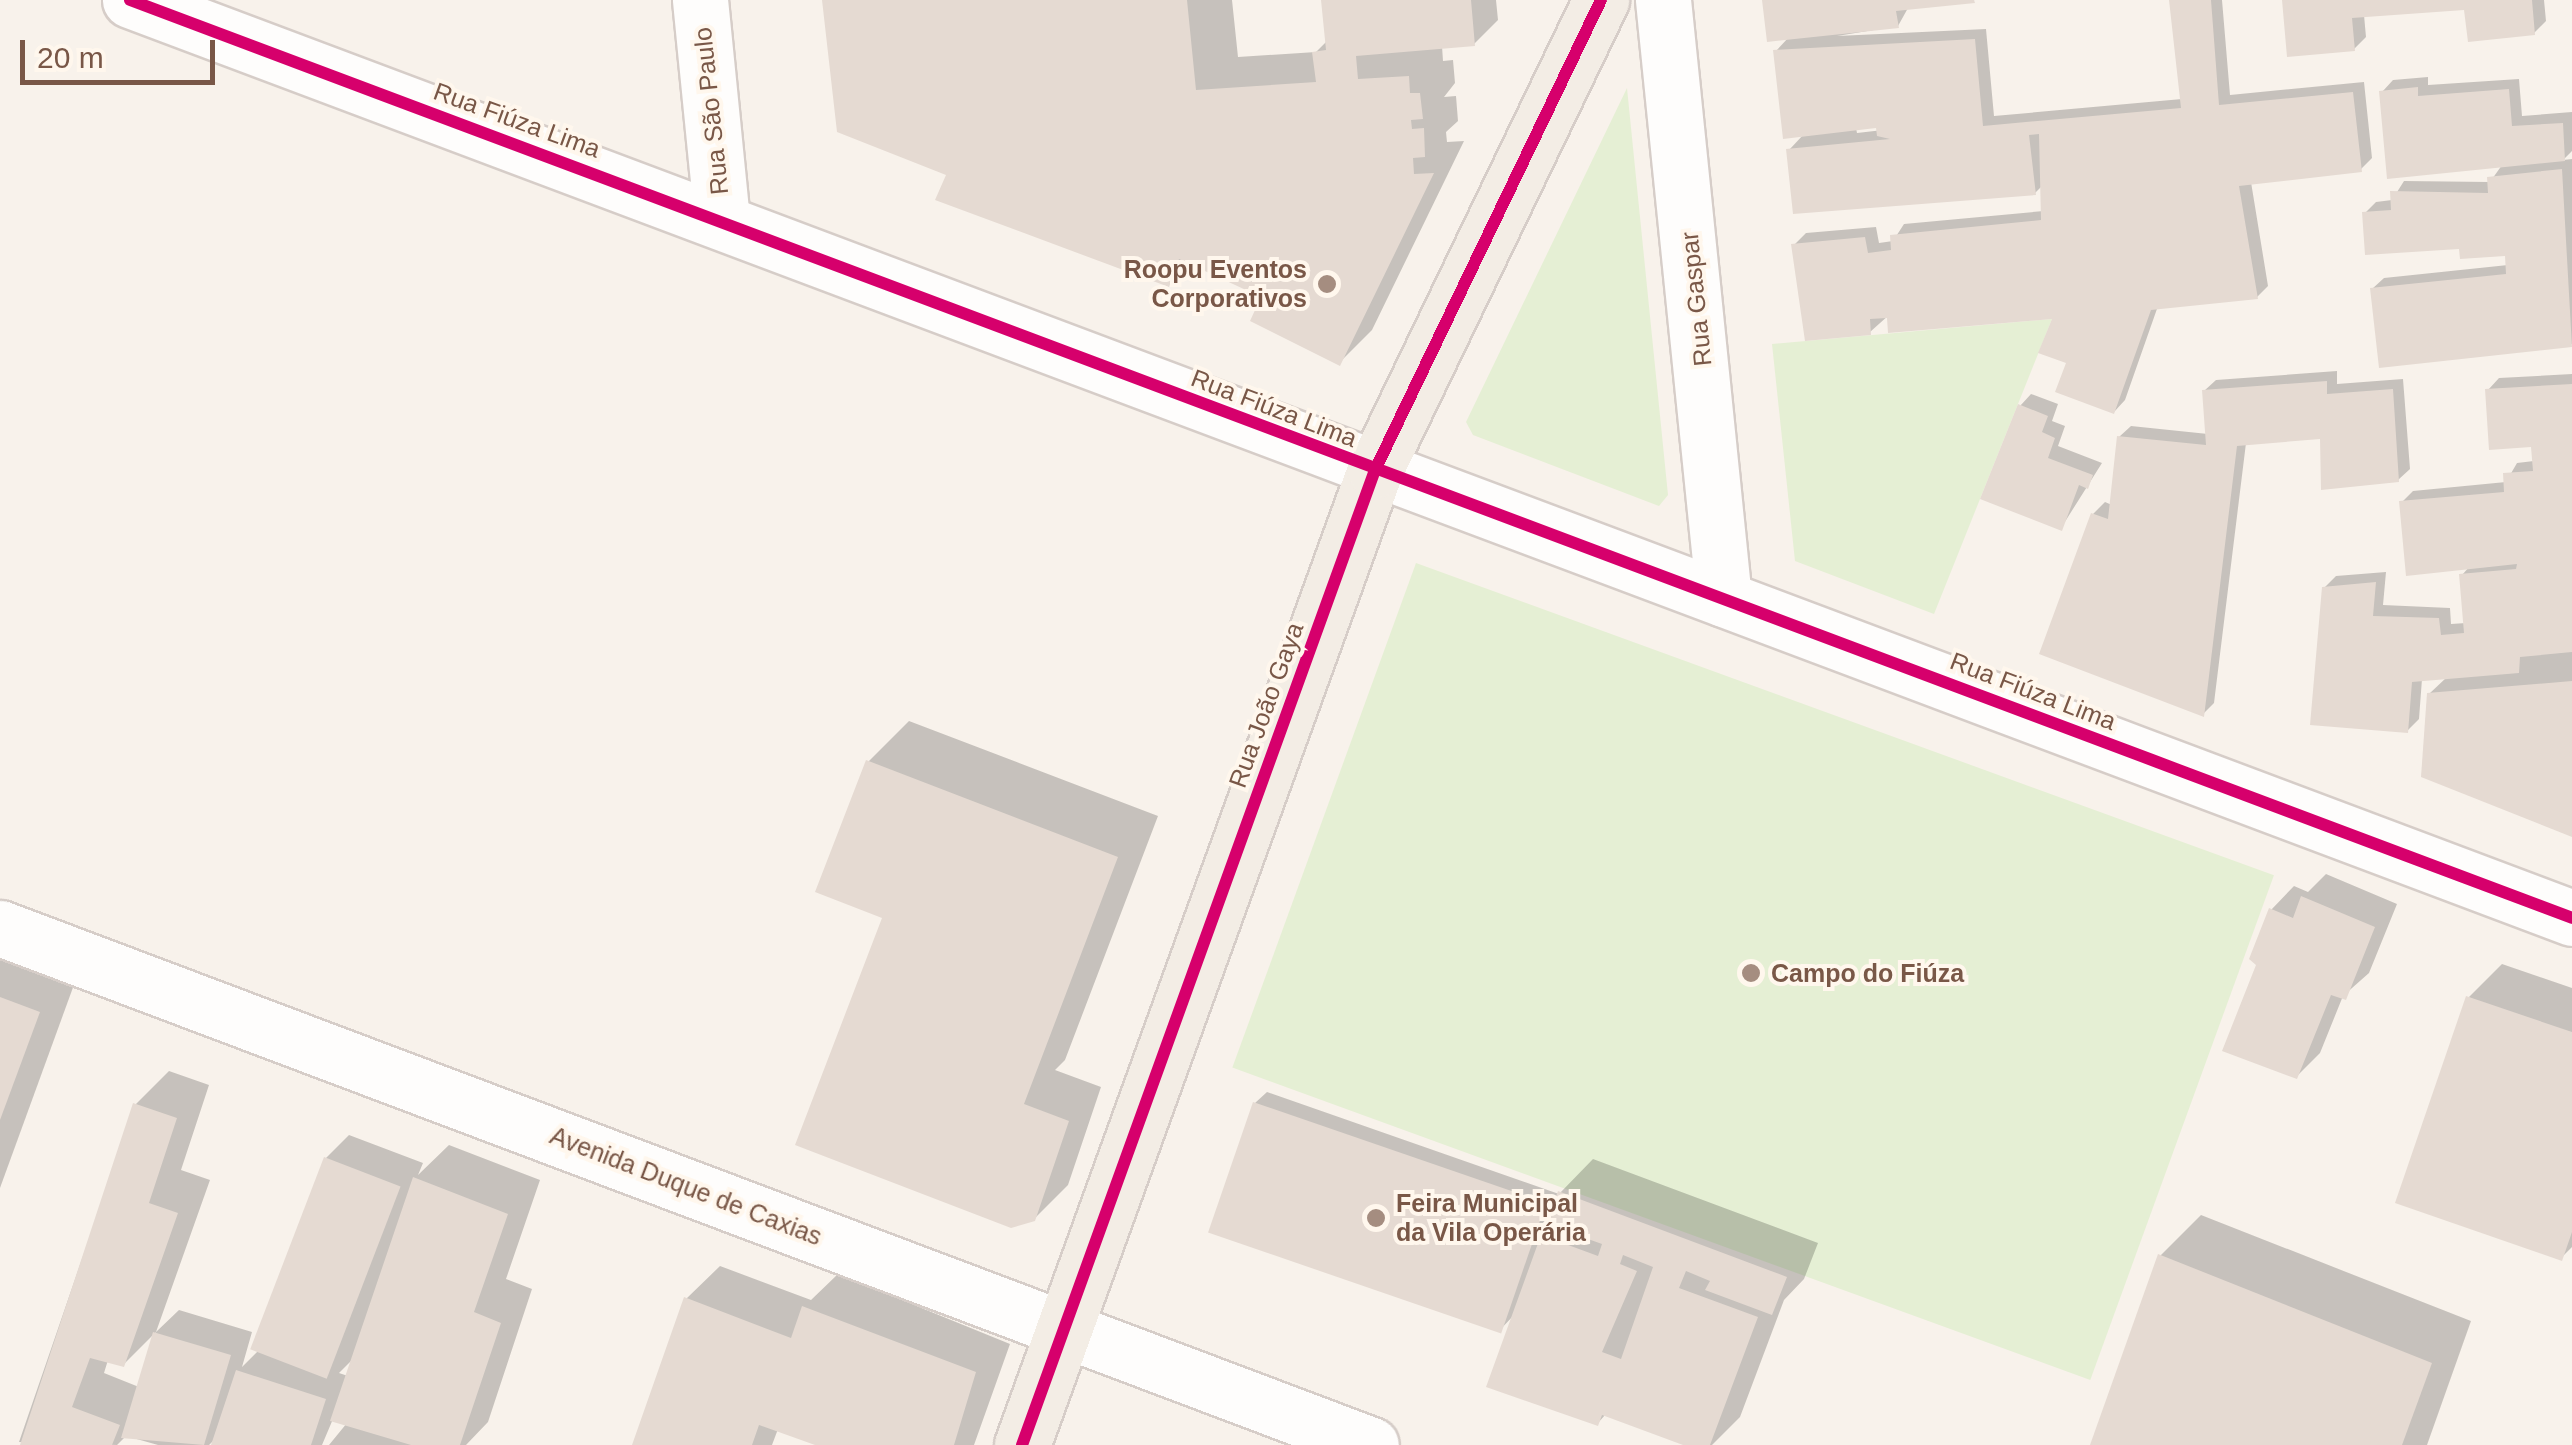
<!DOCTYPE html>
<html>
<head>
<meta charset="utf-8">
<style>
  body { margin:0 }
  #map { position:relative; width:2572px; height:1445px; overflow:hidden; background:#f8f2eb; font-family:Arial,sans-serif }
  div>[style] { position:absolute }
  .green>* { inset:0; background:#e5efd4; transform-origin:0 0 }
  .shadow>* { inset:0; background:#0003 }
  .building>* { inset:0; background:#e5dad2; transform-origin:0 0 }
  .roads { filter:drop-shadow(2px 0 #d6cdc8) drop-shadow(-2px 0 #d6cdc8) drop-shadow(0 2px #d6cdc8) drop-shadow(0 -2px #d6cdc8) }
  .minor>* { height:55px; margin:-27.5px; padding:0 27.5px; transform-origin:27.5px; border-radius:27.5px; background:#fefdfc }
  .major>* { height:55px; margin:-27.5px; padding:0 27.5px; transform-origin:27.5px; border-radius:27.5px; background:#f3ede5 }
  .cycleway>* { height:12px; margin:-6px; padding:0 6px; transform-origin:6px; border-radius:6px; background:#d6006c }
  .dots>* { width:28px; height:28px; translate:-50% -50%; box-sizing:border-box; border:5px solid #fff7ed; border-radius:50% }
  span { translate:-50% -50%; white-space:nowrap; text-align:center; line-height:1.15; -webkit-text-stroke:8px #fff7ed; paint-order:stroke }
  .street-label { font-size:25px; color:#795747 }
  .poi-label { font-size:25px; color:#795747; font-weight:700 }
  .right { translate:-100% -50%; text-align:right }
  .left { translate:0 -50%; text-align:left }
  .scale { position:absolute; left:20px; top:40px; width:195px; height:45px; box-sizing:border-box; border:5px solid #795747; border-top:0; padding-left:12px; font-size:30px; line-height:35px; white-space:nowrap; color:#795747; -webkit-text-stroke:8px #fff7ed; paint-order:stroke }
</style>
</head>
<body>
<div id="map">
  <div class="green">
    <div style="clip-path:polygon(1627px 88px,1668px 495px,1659px 506px,1473px 435px,1466px 422px)"></div>
    <div style="clip-path:polygon(2052px 319px,1934px 614px,1795px 561px,1772px 344px)"></div>
    <div style="left:1416px;top:563px;width:913px;height:537px;rotate:20deg"></div>
  </div>
  <div class="shadow">
    <div style="clip-path:polygon(825px 0,1232px 0,1238px 57px,1316px 52px,1328px 40px,1323px 0,1496px 0,1498px 20px,1474px 44px,1442px 46px,1443px 61px,1453px 60px,1455px 83px,1444px 97px,1456px 96px,1458px 121px,1446px 132px,1447px 142px,1464px 141px,1372px 330px,1339px 363px,1265px 295px,1191px 262px,1168px 284px,955px 175px)"></div>
    <div style="clip-path:polygon(evenodd,1764px 0,1975px 0,1908px 8px,1898px 26px,1837px 36px,1986px 29px,1994px 116px,2182px 99px,2171px 0,2222px 0,2230px 95px,2364px 82px,2372px 158px,2361px 169px,2251px 182px,2268px 286px,2257px 297px,2158px 306px,2125px 400px,2114px 412px,2069px 362px,2056px 316px,1889px 315px,1870px 332px,1794px 245px,1806px 233px,1876px 227px,1879px 243px,1893px 241px,1904px 224px,2044px 211px,2043px 185px,2035px 193px,1789px 150px,1804px 134px,1776px 51px,1789px 37px,1764px 0,1877px 126px,1883px 130px,1857px 133px,1856px 128px,1877px 126px)"></div>
    <div style="clip-path:polygon(2284px 0,2544px 0,2546px 21px,2534px 33px,2466px 7px,2364px 15px,2366px 37px,2354px 49px)"></div>
    <div style="clip-path:polygon(2428px 77px,2428px 85px,2519px 79px,2522px 116px,2572px 112px,2572px 151px,2563px 160px,2572px 159px,2572px 344px,2381px 365px,2372px 289px,2384px 278px,2508px 265px,2507px 253px,2461px 246px,2365px 213px,2376px 202px,2392px 200px,2404px 181px,2490px 182px,2502px 165px,2382px 92px,2393px 80px)"></div>
    <div style="clip-path:polygon(2337px 371px,2337px 384px,2403px 379px,2410px 469px,2398px 480px,2322px 436px,2246px 443px,2214px 703px,2203px 714px,2093px 514px,2105px 502px,2112px 505px,2119px 437px,2131px 426px,2208px 434px,2204px 391px,2216px 380px)"></div>
    <div style="clip-path:polygon(2572px 374px,2572px 834px,2429px 694px,2447px 677px,2422px 679px,2419px 719px,2407px 731px,2324px 588px,2336px 576px,2386px 572px,2383px 605px,2450px 608px,2451px 624px,2466px 623px,2462px 575px,2470px 566px,2402px 502px,2413px 491px,2506px 482px,2517px 463px,2534px 461px,2533px 445px,2488px 390px,2499px 378px)"></div>
    <div style="clip-path:polygon(2031px 394px,2058px 404px,2052px 421px,2065px 426px,2058px 446px,2102px 463px,2061px 528px,2020px 406px)"></div>
    <div style="clip-path:polygon(909px 721px,1158px 816px,1065px 1060px,1055px 1070px,1101px 1087px,1068px 1185px,1034px 1219px,886px 917px,868px 762px)"></div>
    <div style="clip-path:polygon(2326px 874px,2397px 904px,2369px 973px,2343px 996px,2320px 1053px,2297px 1076px,2259px 964px,2271px 910px,2294px 886px,2308px 892px)"></div>
    <div style="clip-path:polygon(0 941px,79px 971px,0 1188px)"></div>
    <div style="clip-path:polygon(2502px 964px,2572px 988px,2572px 1247px,2561px 1258px,2469px 997px)"></div>
    <div style="clip-path:polygon(evenodd,169px 1071px,209px 1085px,181px 1170px,210px 1180px,156px 1332px,179px 1310px,252px 1332px,242px 1367px,261px 1348px,326px 1158px,349px 1135px,423px 1163px,418px 1175px,449px 1145px,540px 1180px,506px 1279px,532px 1289px,488px 1422px,466px 1445px,329px 1445px,347px 1423px,333px 1419px,322px 1445px,214px 1445px,216px 1438px,209px 1445px,158px 1445px,126px 1436px,117px 1445px,19px 1442px,135px 1105px,169px 1071px,156px 1332px,139px 1387px,104px 1373px,108px 1360px,124px 1364px,156px 1332px,169px 1071px,355px 1357px,348px 1376px,339px 1373px,355px 1357px)"></div>
    <div style="clip-path:polygon(evenodd,1267px 1092px,1559px 1194px,1593px 1159px,1818px 1243px,1804px 1279px,1784px 1300px,1740px 1417px,1712px 1445px,1691px 1445px,1606px 1414px,1597px 1424px,1515px 1314px,1498px 1332px,1255px 1103px,1267px 1092px,1545px 1221px,1555px 1224px,1537px 1243px,1545px 1221px)"></div>
    <div style="clip-path:polygon(2201px 1215px,2471px 1321px,2427px 1445px,2093px 1445px,2160px 1256px)"></div>
    <div style="clip-path:polygon(720px 1266px,811px 1300px,838px 1274px,1010px 1344px,974px 1445px,822px 1445px,778px 1429px,772px 1445px,634px 1445px,686px 1299px)"></div>
  </div>
  <div class="building">
    <div style="clip-path:polygon(822px 0,1187px 0,1196px 90px,1316px 82px,1312px 52px,1326px 50px,1321px 0,1471px 0,1475px 46px,1356px 56px,1358px 79px,1409px 76px,1410px 93px,1420px 93px,1423px 119px,1411px 120px,1412px 129px,1424px 128px,1425px 157px,1413px 158px,1414px 174px,1434px 173px,1340px 366px,1250px 321px,1261px 297px,1179px 259px,1169px 287px,935px 200px,946px 175px,837px 132px)"></div>
    <div style="clip-path:polygon(1762px 0,1974px 0,1975px 3px,1896px 11px,1899px 28px,1767px 42px)"></div>
    <div style="clip-path:polygon(2169px 0,2211px 0,2219px 105px,2353px 92px,2362px 172px,2239px 186px,2258px 299px,2151px 310px,2114px 414px,2055px 392px,2066px 363px,2038px 353px,2052px 319px,1888px 333px,1887px 318px,1870px 319px,1871px 335px,1805px 341px,1791px 244px,1865px 237px,1868px 253px,1891px 250px,1890px 235px,2041px 220px,2039px 134px,2029px 135px,2036px 195px,1793px 214px,1786px 149px,1890px 139px,1877px 136px,1876px 128px,1783px 139px,1773px 50px,1975px 39px,1983px 126px,2181px 108px)"></div>
    <div style="clip-path:polygon(2282px 0,2532px 0,2535px 35px,2468px 42px,2464px 10px,2352px 18px,2355px 51px,2287px 57px)"></div>
    <div style="clip-path:polygon(2418px 87px,2418px 96px,2509px 89px,2512px 126px,2563px 123px,2565px 161px,2387px 179px,2379px 91px)"></div>
    <div style="clip-path:polygon(2562px 169px,2572px 347px,2379px 368px,2370px 288px,2506px 274px,2505px 256px,2460px 259px,2459px 249px,2365px 255px,2362px 212px,2391px 210px,2390px 191px,2488px 193px,2487px 177px)"></div>
    <div style="clip-path:polygon(2327px 381px,2327px 394px,2393px 389px,2399px 482px,2321px 490px,2320px 439px,2237px 446px,2204px 717px,2039px 654px,2091px 513px,2108px 519px,2117px 436px,2206px 445px,2202px 390px)"></div>
    <div style="clip-path:polygon(2572px 384px,2572px 652px,2520px 657px,2519px 673px,2412px 682px,2408px 733px,2310px 725px,2322px 587px,2376px 582px,2373px 616px,2439px 618px,2441px 635px,2464px 633px,2459px 574px,2516px 569px,2517px 564px,2406px 576px,2399px 501px,2504px 492px,2503px 473px,2533px 471px,2531px 447px,2489px 450px,2485px 389px)"></div>
    <div style="clip-path:polygon(2018px 404px,2048px 416px,2042px 432px,2055px 438px,2048px 458px,2093px 475px,2088px 489px,2079px 485px,2062px 531px,1980px 499px)"></div>
    <div style="clip-path:polygon(2572px 681px,2572px 837px,2421px 777px,2427px 693px)"></div>
    <div style="clip-path:polygon(866px 760px,1118px 857px,1024px 1104px,1069px 1121px,1035px 1221px,1011px 1228px,795px 1145px,882px 918px,815px 892px)"></div>
    <div style="clip-path:polygon(2301px 896px,2375px 927px,2346px 1000px,2331px 995px,2297px 1079px,2222px 1051px,2256px 965px,2249px 959px,2269px 908px,2293px 918px)"></div>
    <div style="clip-path:polygon(2466px 996px,2572px 1032px,2572px 1232px,2562px 1261px,2395px 1203px)"></div>
    <div style="clip-path:polygon(0 997px,40px 1012px,0 1120px)"></div>
    <div style="left:1253px;top:1102px;width:310px;height:138px;rotate:19deg"></div>
    <div style="clip-path:polygon(133px 1103px,177px 1118px,149px 1203px,178px 1213px,124px 1367px,90px 1358px,72px 1407px,120px 1425px,112px 1445px,20px 1445px)"></div>
    <div style="left:324px;top:1157px;width:82px;height:206px;rotate:21deg"></div>
    <div style="clip-path:polygon(413px 1177px,508px 1214px,474px 1312px,501px 1323px,460px 1445px,411px 1445px,330px 1421px)"></div>
    <div style="clip-path:polygon(evenodd,1558px 1191px,1787px 1277px,1772px 1315px,1705px 1290px,1710px 1281px,1686px 1271px,1679px 1288px,1758px 1317px,1710px 1445px,1683px 1445px,1602px 1415px,1598px 1426px,1486px 1387px,1541px 1235px,1598px 1256px,1602px 1244px,1546px 1224px,1558px 1191px,1623px 1255px,1653px 1267px,1621px 1359px,1602px 1352px,1637px 1271px,1620px 1264px,1623px 1255px)"></div>
    <div style="clip-path:polygon(2158px 1254px,2432px 1363px,2402px 1445px,2090px 1445px)"></div>
    <div style="clip-path:polygon(684px 1297px,791px 1338px,802px 1306px,976px 1372px,954px 1445px,815px 1445px,759px 1425px,752px 1445px,632px 1445px)"></div>
    <div style="clip-path:polygon(153px 1332px,231px 1355px,204px 1445px,121px 1438px)"></div>
    <div style="clip-path:polygon(236px 1370px,326px 1399px,311px 1445px,211px 1445px)"></div>
  </div>
  <div class="roads">
    <div class="minor">
      <div style="left:130px;top:0;width:2609px;rotate:20.6deg"></div>
      <div style="left:700px;top:0;width:222px;rotate:84.3deg"></div>
      <div style="left:1663px;top:0;width:602px;rotate:84.19deg"></div>
      <div style="left:0;top:928px;width:1465px;rotate:20.66deg"></div>
    </div>
    <div class="major">
      <div style="left:1022px;top:1445px;width:1037px;rotate:-70.1deg"></div>
      <div style="left:1375px;top:470px;width:522px;rotate:-64.32deg"></div>
    </div>
  </div>
  <div class="cycleway">
    <div style="left:130px;top:0;width:2609px;rotate:20.6deg"></div>
    <div style="left:1022px;top:1445px;width:1037px;rotate:-70.1deg"></div>
    <div style="left:1375px;top:470px;width:522px;rotate:-64.32deg"></div>
  </div>
  <div class="dots">
    <div style="left:1327px;top:284px;background:#a58d80"></div>
    <div style="left:1751px;top:973px;background:#a58d80"></div>
    <div style="left:1376px;top:1218px;background:#a58d80"></div>
  </div>
  <div class="street-label">
    <span style="left:711px;top:111px;rotate:-96deg">Rua São Paulo</span>
    <span style="left:517px;top:120px;rotate:20deg">Rua Fiúza Lima</span>
    <span style="left:1696px;top:299px;rotate:-96deg">Rua Gaspar</span>
    <span style="left:1274px;top:408px;rotate:21deg">Rua Fiúza Lima</span>
    <span style="left:2033px;top:691px;rotate:21deg">Rua Fiúza Lima</span>
    <span style="left:1266px;top:705px;rotate:-70deg">Rua João Gaya</span>
    <span style="left:686px;top:1186px;rotate:21deg">Avenida Duque de Caxias</span>
  </div>
  <div class="poi-label">
    <span class="right" style="left:1307px;top:284px">Roopu Eventos<br>Corporativos</span>
    <span class="left" style="left:1771px;top:973px">Campo do Fiúza</span>
    <span class="left" style="left:1396px;top:1218px">Feira Municipal<br>da Vila Operária</span>
  </div>
  <div class="scale">20 m</div>
</div>
</body>
</html>
